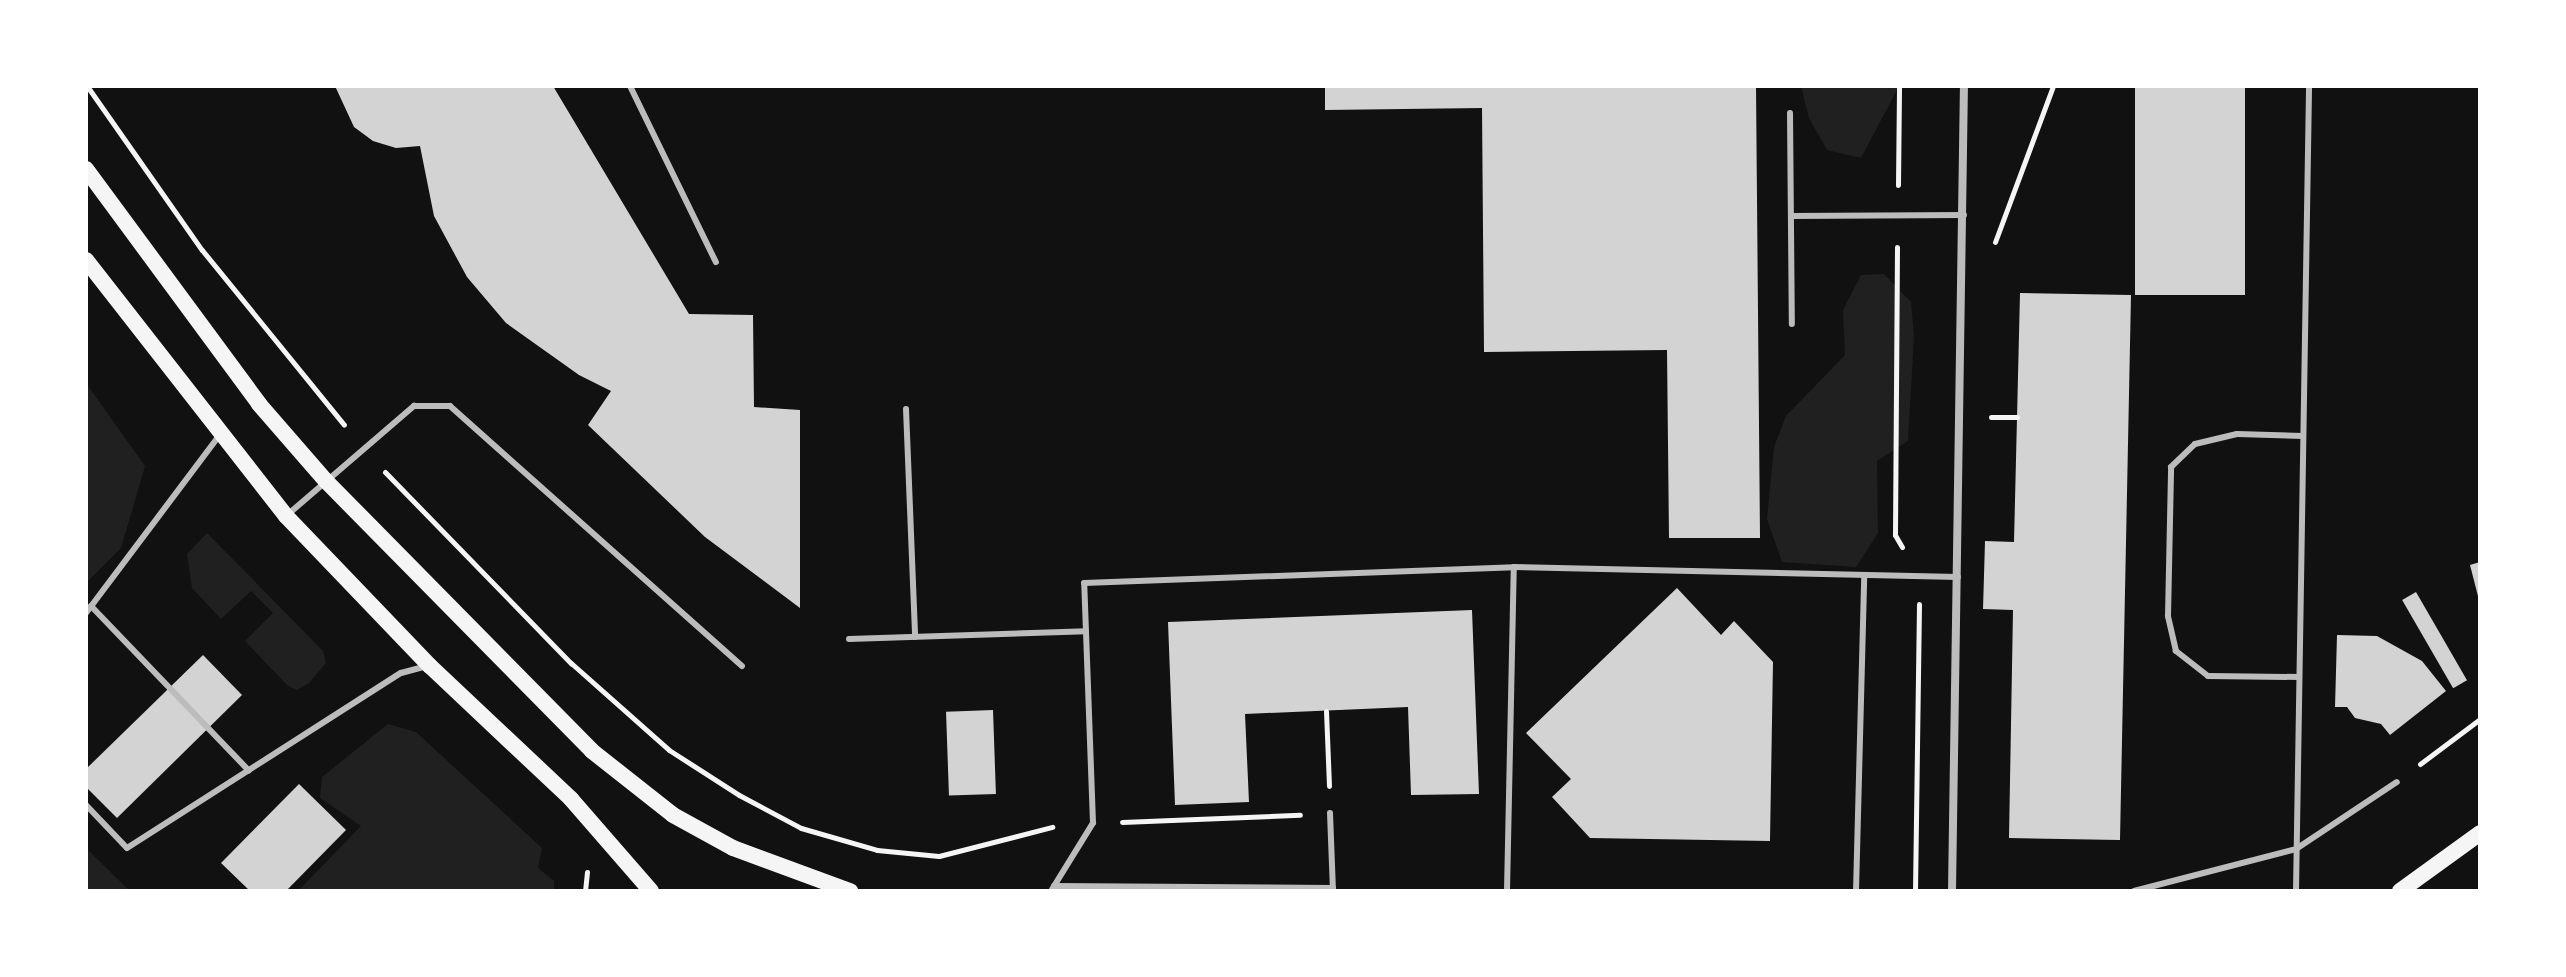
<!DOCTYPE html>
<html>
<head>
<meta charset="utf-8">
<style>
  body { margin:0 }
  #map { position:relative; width:2566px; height:977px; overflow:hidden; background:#111; font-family:Spectral,serif }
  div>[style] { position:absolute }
  .green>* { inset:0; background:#202020 }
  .building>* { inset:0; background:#d3d3d3; transform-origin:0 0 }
  .path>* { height:5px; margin:-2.5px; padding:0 2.5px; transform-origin:2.5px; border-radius:2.5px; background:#f5f5f5 }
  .service>* { height:6px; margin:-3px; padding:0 3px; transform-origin:3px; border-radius:3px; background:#bcbcbc }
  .minor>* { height:8px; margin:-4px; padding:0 4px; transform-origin:4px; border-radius:4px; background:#bcbcbc }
  .secondary>* { height:16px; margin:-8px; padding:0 8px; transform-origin:8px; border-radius:8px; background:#f5f5f5 }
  span { translate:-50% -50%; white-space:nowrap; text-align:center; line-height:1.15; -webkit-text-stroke:8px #fff; paint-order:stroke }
  .frame { position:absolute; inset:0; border:88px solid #fff; pointer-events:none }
</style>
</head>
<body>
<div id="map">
  <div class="green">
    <div style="clip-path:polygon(1801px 86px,1899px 86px,1861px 158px,1827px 150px,1809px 118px)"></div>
    <div style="clip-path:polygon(1884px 274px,1911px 302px,1914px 336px,1908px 441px,1877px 461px,1878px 533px,1856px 567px,1782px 562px,1767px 519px,1774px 447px,1786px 416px,1845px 355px,1843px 310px,1861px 275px)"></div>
    <div style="clip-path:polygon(86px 383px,145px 466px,121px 548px,86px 583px)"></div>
    <div style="clip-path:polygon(207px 533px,323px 651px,326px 663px,309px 683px,297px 690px,287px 685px,245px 641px,273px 613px,251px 591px,221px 619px,192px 588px,187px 554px)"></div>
    <div style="clip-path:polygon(388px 724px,416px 732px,542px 848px,538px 868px,554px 881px,554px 891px,298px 891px,361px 826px,320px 798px,322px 777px)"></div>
    <div style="clip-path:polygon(86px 848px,130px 891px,86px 891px)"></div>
  </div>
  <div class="building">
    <div style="clip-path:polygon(335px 86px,553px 86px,689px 314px,753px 315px,754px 407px,800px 410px,800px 608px,705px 537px,588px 425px,611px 391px,579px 375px,506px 323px,467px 277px,434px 216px,420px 146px,396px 148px,373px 141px,354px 127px)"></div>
    <div style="clip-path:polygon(1325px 86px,1756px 86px,1760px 538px,1669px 538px,1667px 350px,1484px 352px,1482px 108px,1325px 110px)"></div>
    <div style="left:2135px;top:86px;width:110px;height:209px"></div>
    <div style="clip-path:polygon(2020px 293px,2131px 295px,2120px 840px,2009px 838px,2013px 610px,1983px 609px,1985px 541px,2014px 542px)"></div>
    <div style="clip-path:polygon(2480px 562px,2480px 600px,2479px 600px,2470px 565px)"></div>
    <div style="clip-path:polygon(1677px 588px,1721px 635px,1734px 621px,1773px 662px,1770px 841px,1590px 838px,1552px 797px,1571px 779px,1526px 733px)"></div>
    <div style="left:2416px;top:592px;width:102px;height:16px;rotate:60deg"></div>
    <div style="clip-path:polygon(1472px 610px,1479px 794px,1411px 795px,1408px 707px,1245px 714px,1249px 802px,1175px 805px,1168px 622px)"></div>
    <div style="clip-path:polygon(2337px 635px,2377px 636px,2422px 661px,2446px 691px,2390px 735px,2381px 724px,2355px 718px,2347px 707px,2335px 707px)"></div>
    <div style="clip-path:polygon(203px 655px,242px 695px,117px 818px,86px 787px,86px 769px)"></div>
    <div style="left:993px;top:710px;width:84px;height:47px;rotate:88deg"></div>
    <div style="clip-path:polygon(299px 784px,346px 830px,286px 891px,250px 891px,221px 863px)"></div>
  </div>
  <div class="path">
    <div style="left:87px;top:86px;width:200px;rotate:55deg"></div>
    <div style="left:202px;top:250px;width:225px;rotate:50.9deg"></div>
    <div style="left:1898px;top:185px;width:99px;rotate:-89.4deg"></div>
    <div style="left:1995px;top:242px;width:166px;rotate:-69.6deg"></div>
    <div style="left:1897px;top:247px;width:288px;rotate:90.4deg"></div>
    <div style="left:1895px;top:535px;width:14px;rotate:60deg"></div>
    <div style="left:1991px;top:417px;width:26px"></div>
    <div style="left:385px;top:472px;width:267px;rotate:45.8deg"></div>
    <div style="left:571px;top:663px;width:131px;rotate:41.6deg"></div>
    <div style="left:669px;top:750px;width:83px;rotate:32.7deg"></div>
    <div style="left:739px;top:795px;width:70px;rotate:28deg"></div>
    <div style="left:801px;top:828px;width:79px;rotate:16.1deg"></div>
    <div style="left:877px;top:850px;width:62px;rotate:5.5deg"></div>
    <div style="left:939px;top:856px;width:117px;rotate:-14.4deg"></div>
    <div style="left:1326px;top:711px;width:75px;rotate:87.7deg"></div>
    <div style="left:2420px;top:764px;width:75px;rotate:-36.9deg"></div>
    <div style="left:1122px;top:822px;width:178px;rotate:-2.3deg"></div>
    <div style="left:585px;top:891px;width:19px;rotate:-84deg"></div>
    <div style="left:1915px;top:891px;width:287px;rotate:-89.2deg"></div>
  </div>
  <div class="service">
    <div style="left:630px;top:86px;width:196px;rotate:64deg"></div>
    <div style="left:1790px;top:113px;width:211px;rotate:89.5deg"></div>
    <div style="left:1791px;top:216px;width:173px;rotate:-0.3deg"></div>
    <div style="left:906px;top:409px;width:228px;rotate:87.7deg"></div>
    <div style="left:286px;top:516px;width:169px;rotate:-40.7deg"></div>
    <div style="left:414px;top:406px;width:36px"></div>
    <div style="left:450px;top:406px;width:391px;rotate:41.7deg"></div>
    <div style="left:91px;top:606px;width:228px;rotate:46.2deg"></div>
    <div style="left:86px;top:613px;width:221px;rotate:-53.1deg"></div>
    <div style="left:849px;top:639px;width:237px;rotate:-1.9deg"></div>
    <div style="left:2299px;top:677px;width:91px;rotate:-179.4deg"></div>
    <div style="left:2208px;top:676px;width:41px;rotate:-142deg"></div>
    <div style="left:2176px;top:651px;width:36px;rotate:-103deg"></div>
    <div style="left:2168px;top:616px;width:149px;rotate:-88.8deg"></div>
    <div style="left:2171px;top:467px;width:33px;rotate:-44deg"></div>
    <div style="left:2195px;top:444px;width:43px;rotate:-13.4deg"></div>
    <div style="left:2237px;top:434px;width:66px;rotate:1.7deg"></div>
    <div style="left:86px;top:805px;width:59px;rotate:46.4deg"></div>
    <div style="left:127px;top:848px;width:325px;rotate:-32.6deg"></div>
    <div style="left:401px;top:673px;width:28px;rotate:-15deg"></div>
    <div style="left:1330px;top:813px;width:77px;rotate:87.8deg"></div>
    <div style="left:1054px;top:886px;width:279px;rotate:0.4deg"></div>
    <div style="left:1051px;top:891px;width:80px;rotate:-58.3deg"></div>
    <div style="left:1093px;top:823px;width:240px;rotate:-92.1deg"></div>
    <div style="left:1084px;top:583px;width:430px;rotate:-2.1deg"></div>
    <div style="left:1507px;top:891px;width:324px;rotate:-88.8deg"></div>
    <div style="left:1514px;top:567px;width:444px;rotate:1.3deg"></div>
    <div style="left:1856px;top:891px;width:316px;rotate:-88.5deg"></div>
    <div style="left:2134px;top:891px;width:167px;rotate:-14.5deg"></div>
    <div style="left:2296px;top:849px;width:121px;rotate:-33.6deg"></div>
    <div style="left:2296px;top:891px;width:805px;rotate:-89.07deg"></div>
  </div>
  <div class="minor">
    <div style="left:1952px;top:891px;width:805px;rotate:-89.15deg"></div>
  </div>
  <div class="secondary">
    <div style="left:86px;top:169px;width:292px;rotate:53.6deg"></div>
    <div style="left:259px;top:404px;width:102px;rotate:49deg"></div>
    <div style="left:326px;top:481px;width:379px;rotate:45.4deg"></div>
    <div style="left:592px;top:751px;width:103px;rotate:38.3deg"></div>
    <div style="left:673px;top:815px;width:68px;rotate:28.8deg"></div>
    <div style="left:733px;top:848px;width:125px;rotate:20.2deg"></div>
    <div style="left:86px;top:260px;width:325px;rotate:52deg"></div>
    <div style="left:286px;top:516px;width:208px;rotate:46.2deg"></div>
    <div style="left:430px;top:666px;width:194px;rotate:43.3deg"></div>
    <div style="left:571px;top:799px;width:122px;rotate:49deg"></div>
    <div style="left:2400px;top:891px;width:99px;rotate:-35.9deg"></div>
  </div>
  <div class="frame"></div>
</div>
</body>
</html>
